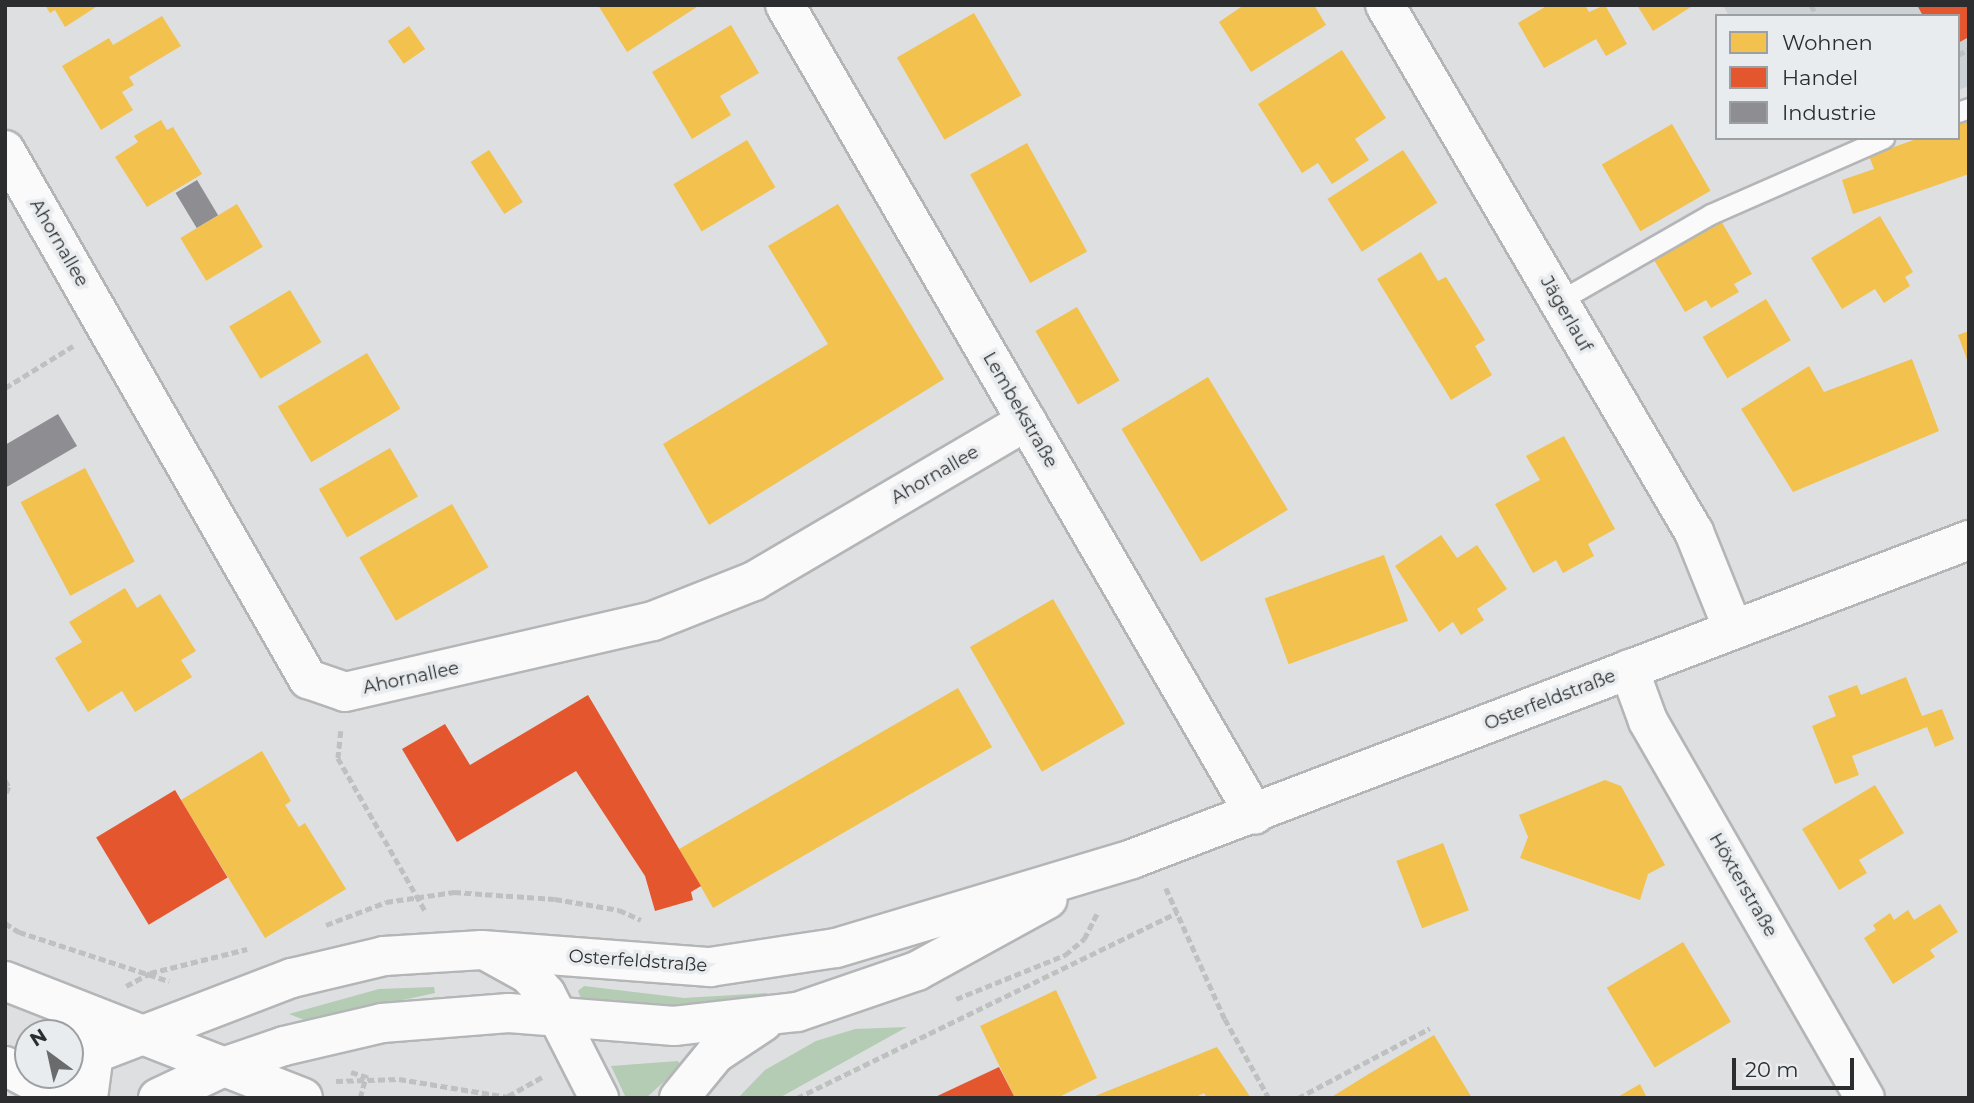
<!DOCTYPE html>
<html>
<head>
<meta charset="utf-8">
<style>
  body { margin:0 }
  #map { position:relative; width:1974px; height:1103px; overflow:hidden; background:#dddfe1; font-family:Montserrat,sans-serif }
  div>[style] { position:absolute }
  .built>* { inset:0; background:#ccd1d6 }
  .green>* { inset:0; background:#b4cbb4 }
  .homes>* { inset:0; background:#f2c14e; transform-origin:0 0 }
  .shops>* { inset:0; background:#e4572e; transform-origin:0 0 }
  .industry>* { inset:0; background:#8d8d92; transform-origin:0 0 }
  .path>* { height:4.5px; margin-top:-2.25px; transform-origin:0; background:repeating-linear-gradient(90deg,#bfc0c0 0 7px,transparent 0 10.5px) }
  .roads { filter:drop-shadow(2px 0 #b4b5b7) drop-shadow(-2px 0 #b4b5b7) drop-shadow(0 2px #b4b5b7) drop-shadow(0 -2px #b4b5b7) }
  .lane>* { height:19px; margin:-9.5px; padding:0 9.5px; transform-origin:9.5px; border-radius:9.5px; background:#fafafa }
  .street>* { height:38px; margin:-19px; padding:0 19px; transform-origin:19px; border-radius:19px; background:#fafafa }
  .primary>* { height:38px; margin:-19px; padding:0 19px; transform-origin:19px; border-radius:19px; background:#fafafa }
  span { translate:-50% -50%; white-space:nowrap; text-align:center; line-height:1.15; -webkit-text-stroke:7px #e9ecef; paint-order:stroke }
  .street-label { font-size:18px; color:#2b2d2e }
  .frame { position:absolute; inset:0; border:7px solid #2b2d2e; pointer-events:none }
  .legend { position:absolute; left:1715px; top:14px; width:245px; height:126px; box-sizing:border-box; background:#e9ecef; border:2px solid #9da0a2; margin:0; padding:9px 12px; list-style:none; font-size:21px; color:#2b2d2e }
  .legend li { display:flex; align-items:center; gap:14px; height:35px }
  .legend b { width:35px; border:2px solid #9da0a2 }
  .north { position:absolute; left:14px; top:1019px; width:70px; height:70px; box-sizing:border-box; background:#e9ecef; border:2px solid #9da0a2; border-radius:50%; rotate:327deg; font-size:19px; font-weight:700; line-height:28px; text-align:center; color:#2b2d2e }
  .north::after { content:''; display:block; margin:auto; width:24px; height:32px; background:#696b6d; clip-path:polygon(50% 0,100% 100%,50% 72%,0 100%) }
  .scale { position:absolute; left:1732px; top:1058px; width:122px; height:32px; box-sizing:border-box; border:4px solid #2b2d2e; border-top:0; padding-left:9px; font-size:21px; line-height:24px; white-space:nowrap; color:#2b2d2e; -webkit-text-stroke:5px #e9ecef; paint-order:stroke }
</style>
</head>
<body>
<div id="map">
  <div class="built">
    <div style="clip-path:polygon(1723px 5px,1969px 5px,1969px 86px,1958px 90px,1958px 16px,1729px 16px)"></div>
  </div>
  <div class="green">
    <div style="clip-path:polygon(584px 986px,684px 998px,767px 993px,768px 997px,684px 1008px,581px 998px,578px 991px)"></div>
    <div style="clip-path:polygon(434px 987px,435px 993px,307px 1021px,289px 1014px,379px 989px)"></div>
    <div style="clip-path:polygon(907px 1027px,779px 1098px,738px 1098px,765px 1070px,816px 1041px,855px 1029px)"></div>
    <div style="clip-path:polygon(678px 1061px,681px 1066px,646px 1098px,626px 1098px,611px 1066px)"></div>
  </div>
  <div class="homes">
    <div style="clip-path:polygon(45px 5px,99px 5px,65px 27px,55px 10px,50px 13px)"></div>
    <div style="clip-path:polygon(598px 5px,700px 5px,627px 52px)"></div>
    <div style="clip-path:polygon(1244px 5px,1314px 5px,1326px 25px,1251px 72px,1219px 22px)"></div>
    <div style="clip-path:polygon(1548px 5px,1585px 5px,1589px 12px,1605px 5px,1627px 44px,1606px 56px,1596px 39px,1544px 68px,1518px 23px)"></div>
    <div style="clip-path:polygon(1637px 5px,1694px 5px,1653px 31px)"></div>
    <div style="left:974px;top:13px;width:95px;height:89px;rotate:60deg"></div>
    <div style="clip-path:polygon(162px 16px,181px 46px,129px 77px,134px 85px,122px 92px,133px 110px,101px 130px,62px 66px,109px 38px,113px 45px)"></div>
    <div style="clip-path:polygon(731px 25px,759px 73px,720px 96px,731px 115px,692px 139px,652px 72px)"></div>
    <div style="left:409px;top:26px;width:28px;height:26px;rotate:55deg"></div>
    <div style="clip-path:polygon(1342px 50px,1386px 118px,1355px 139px,1369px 160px,1332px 184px,1318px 163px,1302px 173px,1258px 104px)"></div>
    <div style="clip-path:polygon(1969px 116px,1969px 174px,1853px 214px,1842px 180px,1874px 169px,1869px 156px,1919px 138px,1958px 138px,1958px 120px)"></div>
    <div style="clip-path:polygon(161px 120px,167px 130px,173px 127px,202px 174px,147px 207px,115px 157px,138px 142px,134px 136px)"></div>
    <div style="left:1672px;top:124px;width:77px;height:81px;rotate:60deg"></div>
    <div style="left:747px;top:140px;width:55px;height:86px;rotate:59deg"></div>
    <div style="left:1027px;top:143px;width:124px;height:65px;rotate:61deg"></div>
    <div style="left:489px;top:150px;width:62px;height:22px;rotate:57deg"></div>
    <div style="left:1403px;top:150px;width:63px;height:90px;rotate:57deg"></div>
    <div style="left:237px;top:204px;width:50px;height:66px;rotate:59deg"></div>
    <div style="clip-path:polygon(838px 204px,944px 379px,709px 525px,663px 444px,828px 344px,768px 246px)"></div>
    <div style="clip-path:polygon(1880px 216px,1913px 272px,1905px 277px,1910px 286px,1884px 303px,1875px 289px,1842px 309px,1811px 258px)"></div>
    <div style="clip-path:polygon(1721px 221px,1752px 274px,1734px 284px,1739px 292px,1711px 308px,1706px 300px,1685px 312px,1654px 260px)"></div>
    <div style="clip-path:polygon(1421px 252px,1438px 281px,1446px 277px,1485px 340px,1475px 346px,1492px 375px,1451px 400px,1377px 279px)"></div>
    <div style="left:290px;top:290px;width:61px;height:71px;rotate:59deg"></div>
    <div style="left:1766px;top:299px;width:48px;height:74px;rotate:59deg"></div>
    <div style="left:1077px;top:307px;width:85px;height:48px;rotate:60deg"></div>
    <div style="clip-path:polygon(1969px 331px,1969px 362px,1968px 362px,1958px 335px)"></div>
    <div style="left:367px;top:353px;width:65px;height:104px;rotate:59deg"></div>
    <div style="clip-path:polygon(1912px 359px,1939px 431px,1793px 492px,1741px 409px,1809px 366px,1824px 392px)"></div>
    <div style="left:1208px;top:377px;width:155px;height:101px;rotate:59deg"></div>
    <div style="clip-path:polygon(1564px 436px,1615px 529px,1588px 544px,1594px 556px,1563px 573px,1556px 560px,1533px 573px,1495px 504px,1540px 480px,1526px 456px)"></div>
    <div style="left:390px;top:448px;width:56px;height:82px;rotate:60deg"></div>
    <div style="left:85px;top:468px;width:106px;height:73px;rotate:62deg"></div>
    <div style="left:452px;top:504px;width:73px;height:107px;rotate:60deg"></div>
    <div style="clip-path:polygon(1441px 535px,1457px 558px,1477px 545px,1507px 589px,1477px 609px,1484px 620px,1461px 635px,1453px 622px,1439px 632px,1395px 566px)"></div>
    <div style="left:1384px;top:555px;width:70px;height:127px;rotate:70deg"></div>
    <div style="clip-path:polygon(125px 588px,137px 608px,160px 594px,196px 651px,181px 660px,192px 677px,135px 712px,122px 691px,88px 712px,55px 658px,82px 642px,69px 622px)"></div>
    <div style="left:1053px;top:599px;width:144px;height:96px;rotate:60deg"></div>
    <div style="clip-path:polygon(1906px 677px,1922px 716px,1942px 709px,1954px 739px,1935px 747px,1927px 727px,1852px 756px,1859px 775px,1835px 784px,1812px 726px,1836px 716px,1828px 696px,1857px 685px,1861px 695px)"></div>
    <div style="left:958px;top:688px;width:68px;height:322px;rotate:60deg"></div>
    <div style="clip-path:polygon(262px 751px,291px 801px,285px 805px,299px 827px,305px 823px,346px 889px,265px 938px,181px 800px)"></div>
    <div style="clip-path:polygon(1605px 780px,1621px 786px,1665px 865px,1648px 874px,1640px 900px,1520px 858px,1528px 837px,1519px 815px)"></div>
    <div style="clip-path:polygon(1875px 785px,1904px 833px,1859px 860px,1867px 873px,1839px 890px,1802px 829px)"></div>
    <div style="left:1443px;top:843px;width:72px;height:50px;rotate:69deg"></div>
    <div style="clip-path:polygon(1940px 904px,1958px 932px,1930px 950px,1935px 957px,1893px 984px,1864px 938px,1876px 930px,1873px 925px,1890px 913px,1894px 920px,1908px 910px,1914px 920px)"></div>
    <div style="left:1683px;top:942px;width:93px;height:89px;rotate:59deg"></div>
    <div style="clip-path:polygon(1056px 990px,1097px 1078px,1057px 1098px,1015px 1098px,980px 1026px)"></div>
    <div style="clip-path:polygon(1434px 1035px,1472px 1098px,1330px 1098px,1367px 1075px)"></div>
    <div style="clip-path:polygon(1217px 1047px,1251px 1098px,1207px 1098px,1204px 1093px,1194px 1098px,1090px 1098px)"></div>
    <div style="clip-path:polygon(1640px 1084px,1647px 1098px,1616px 1098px)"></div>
  </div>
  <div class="shops">
    <div style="clip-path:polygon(1917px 5px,1969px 5px,1969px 37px,1958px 43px,1958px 16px,1923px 16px)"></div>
    <div style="clip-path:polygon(588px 695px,701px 886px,691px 892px,693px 900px,655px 911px,645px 876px,576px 771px,457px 842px,402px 749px,445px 724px,470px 765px)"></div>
    <div style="left:175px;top:790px;width:102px;height:92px;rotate:59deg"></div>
    <div style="clip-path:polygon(999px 1067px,1015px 1098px,933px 1098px)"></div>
  </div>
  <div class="industry">
    <div style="left:197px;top:180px;width:41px;height:25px;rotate:59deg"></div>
    <div style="clip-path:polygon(58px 414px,77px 446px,5px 488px,5px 445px)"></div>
  </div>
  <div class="path">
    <div style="left:1811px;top:5px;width:13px;rotate:61deg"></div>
    <div style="left:1958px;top:55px;width:13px;rotate:-29deg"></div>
    <div style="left:5px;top:388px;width:80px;rotate:-31.7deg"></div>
    <div style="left:341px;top:731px;width:27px;rotate:96deg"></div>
    <div style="left:338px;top:758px;width:177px;rotate:60.3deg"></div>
    <div style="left:5px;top:780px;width:8px;rotate:60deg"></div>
    <div style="left:9px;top:787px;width:10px;rotate:114deg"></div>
    <div style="left:1166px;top:888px;width:144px;rotate:65.8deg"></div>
    <div style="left:1225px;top:1019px;width:90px;rotate:60.9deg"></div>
    <div style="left:5px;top:923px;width:17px;rotate:33deg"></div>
    <div style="left:19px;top:932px;width:158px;rotate:18.1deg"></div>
    <div style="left:326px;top:925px;width:64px;rotate:-21deg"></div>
    <div style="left:386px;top:902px;width:69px;rotate:-8.4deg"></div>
    <div style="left:454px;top:892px;width:101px;rotate:4deg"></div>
    <div style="left:555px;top:899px;width:65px;rotate:9.8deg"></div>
    <div style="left:619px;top:910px;width:24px;rotate:24deg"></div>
    <div style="left:126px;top:986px;width:27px;rotate:-28deg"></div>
    <div style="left:150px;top:973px;width:100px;rotate:-13.9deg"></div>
    <div style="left:956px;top:999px;width:118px;rotate:-22deg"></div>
    <div style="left:1065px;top:955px;width:25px;rotate:-40deg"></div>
    <div style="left:1084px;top:939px;width:30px;rotate:-63deg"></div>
    <div style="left:351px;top:1072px;width:16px;rotate:18deg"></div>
    <div style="left:336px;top:1081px;width:63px;rotate:-1.8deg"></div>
    <div style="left:399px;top:1079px;width:117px;rotate:9.4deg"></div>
    <div style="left:508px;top:1096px;width:41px;rotate:-29.1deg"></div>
    <div style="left:360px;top:1098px;width:24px;rotate:-75deg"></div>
    <div style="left:797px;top:1098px;width:423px;rotate:-26deg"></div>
    <div style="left:1298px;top:1098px;width:149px;rotate:-27.9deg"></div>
  </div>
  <div class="roads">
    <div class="lane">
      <div style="left:1958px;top:112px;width:12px;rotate:-20deg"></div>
      <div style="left:1559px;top:301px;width:175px;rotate:-29.8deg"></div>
      <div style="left:1711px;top:214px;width:189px;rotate:-23.7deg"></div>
    </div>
    <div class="street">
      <div style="left:785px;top:5px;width:936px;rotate:59.88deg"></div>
      <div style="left:1385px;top:5px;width:611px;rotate:59.62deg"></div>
      <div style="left:1694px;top:532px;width:105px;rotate:68.1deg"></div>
      <div style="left:5px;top:150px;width:610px;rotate:60.2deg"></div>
      <div style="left:308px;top:679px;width:39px;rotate:19deg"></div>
      <div style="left:345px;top:692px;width:316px;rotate:-13deg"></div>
      <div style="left:653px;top:621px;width:109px;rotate:-21.6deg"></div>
      <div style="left:754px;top:581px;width:316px;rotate:-30.4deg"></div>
      <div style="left:1629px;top:669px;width:55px;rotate:69.9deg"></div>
      <div style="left:1648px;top:721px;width:435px;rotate:60.1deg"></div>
    </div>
    <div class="primary">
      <div style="left:490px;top:953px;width:43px;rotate:28.9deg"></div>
      <div style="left:528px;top:974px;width:27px;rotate:48deg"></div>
      <div style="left:546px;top:994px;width:117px;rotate:63deg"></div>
      <div style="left:5px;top:981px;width:320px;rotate:21.4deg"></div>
      <div style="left:70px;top:1063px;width:238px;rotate:-21deg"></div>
      <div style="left:292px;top:978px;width:95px;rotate:-13.4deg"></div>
      <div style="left:384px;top:956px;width:98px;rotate:-3.5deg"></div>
      <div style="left:482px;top:950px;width:229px;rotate:4.3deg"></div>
      <div style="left:710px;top:967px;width:127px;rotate:-8.6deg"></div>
      <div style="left:836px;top:948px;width:309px;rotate:-16.7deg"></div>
      <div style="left:1132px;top:859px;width:896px;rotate:-20.86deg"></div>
      <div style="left:5px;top:1066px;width:68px;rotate:28.1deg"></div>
      <div style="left:88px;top:1098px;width:45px;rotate:-82.4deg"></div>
      <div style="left:94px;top:1053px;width:22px;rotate:-100deg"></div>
      <div style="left:158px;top:1098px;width:75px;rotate:-25.2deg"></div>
      <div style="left:226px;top:1066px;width:61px;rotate:-19deg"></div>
      <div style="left:284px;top:1046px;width:101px;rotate:-13.2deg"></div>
      <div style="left:382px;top:1023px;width:127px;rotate:-4.5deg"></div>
      <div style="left:509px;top:1013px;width:166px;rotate:4.5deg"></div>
      <div style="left:674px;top:1026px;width:124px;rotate:-6.5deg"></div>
      <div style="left:797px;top:1012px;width:127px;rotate:-18.9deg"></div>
      <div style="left:917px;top:971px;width:149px;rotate:-28.8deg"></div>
      <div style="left:679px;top:1098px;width:57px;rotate:-50.7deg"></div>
      <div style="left:715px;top:1054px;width:58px;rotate:-33.7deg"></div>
    </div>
  </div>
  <div class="street-label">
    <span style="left:59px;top:243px;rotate:60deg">Ahornallee</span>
    <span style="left:1566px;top:314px;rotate:60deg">Jägerlauf</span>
    <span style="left:1020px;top:410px;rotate:60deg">Lembekstraße</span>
    <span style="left:935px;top:475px;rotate:-30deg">Ahornallee</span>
    <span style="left:411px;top:678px;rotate:-12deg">Ahornallee</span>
    <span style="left:1550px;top:700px;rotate:-21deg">Osterfeldstraße</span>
    <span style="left:1743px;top:885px;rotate:60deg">Höxterstraße</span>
    <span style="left:638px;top:961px;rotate:4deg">Osterfeldstraße</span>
  </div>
  <div class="frame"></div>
  <ul class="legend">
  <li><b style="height:19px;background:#f2c14e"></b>Wohnen</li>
  <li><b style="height:19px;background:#e4572e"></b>Handel</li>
  <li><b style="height:19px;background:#8d8d92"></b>Industrie</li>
  </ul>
  <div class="north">N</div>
  <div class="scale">20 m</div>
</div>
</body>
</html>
